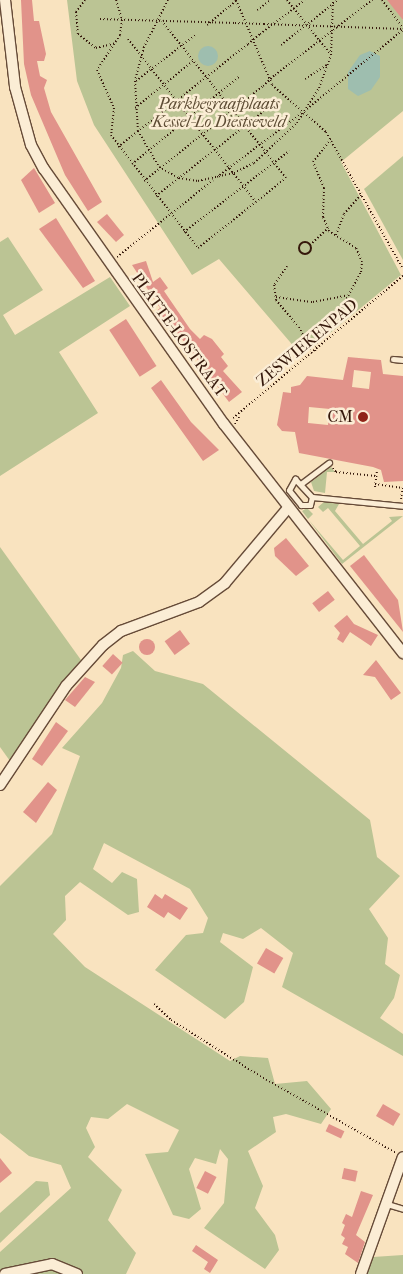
<!DOCTYPE html>
<html>
<head>
<meta charset="utf-8">
<style>
  body { margin:0 }
  #map { position:relative; width:403px; height:1274px; overflow:hidden; background:#f9e3bf; font-family:"IM FELL French Canon",serif }
  div>[style] { position:absolute }
  .green>* { inset:0; background:#bbc494 }
  .water>* { inset:0; background:#9ebeaf }
  .round { border-radius:50% }
  .building>* { inset:0; background:#e1938a; transform-origin:0 0 }
  .path>* { height:2px; margin-top:-1px; transform-origin:0; background:repeating-linear-gradient(90deg,#35180b 0 1px,transparent 0 3.5px) }
  .path>.ring { margin:-1px; padding:0; box-sizing:content-box; background:none; border:2px solid #35180b; border-radius:50% }
  .roads { filter:drop-shadow(1px 0 #664b38) drop-shadow(-1px 0 #664b38) drop-shadow(0 1px #664b38) drop-shadow(0 -1px #664b38) }
  .service>* { height:5px; margin:-2.5px; padding:0 2.5px; transform-origin:2.5px; border-radius:2.5px; background:#fbedd5 }
  .minor>* { height:10px; margin:-5px; padding:0 5px; transform-origin:5px; border-radius:5px; background:#fbedd5 }
  .path-bridge>* { height:2px; margin-top:-1px; transform-origin:0; background:repeating-linear-gradient(90deg,#35180b 0 1px,transparent 0 3.5px) }
  .dots>* { width:14px; height:14px; translate:-50% -50%; box-sizing:border-box; border:2px solid #fbedd5; border-radius:50% }
  span { translate:-50% -50%; white-space:nowrap; text-align:center; line-height:1.15; -webkit-text-stroke:5px #fbedd5; paint-order:stroke }
  .park-label { font-size:16px; color:#5d4c34; font-style:italic }
  .street-label { font-size:16px; color:#35180b }
  .poi-label { font-size:16px; color:#35180b }
  .right { translate:-100% -50%; text-align:right }
</style>
</head>
<body>
<div id="map">
  <div class="green">
    <div style="clip-path:polygon(67px 0,393px 0,403px 20px,403px 111px,341px 162px,401px 275px,302px 356px,219px 259px,192px 275px,94px 125px,77px 81px)"></div>
    <div style="clip-path:polygon(403px 156px,403px 260px,364px 189px)"></div>
    <div style="clip-path:polygon(8px 237px,43px 290px,3px 315px,15px 335px,110px 277px,130px 306px,59px 352px,98px 413px,0 476px,0 242px)"></div>
    <div style="clip-path:polygon(331px 467px,335px 472px,327px 472px,325px 493px,314px 491px,311px 482px)"></div>
    <div style="clip-path:polygon(324px 502px,339px 504px,335px 511px,363px 544px,392px 521px,389px 517px,403px 516px,342px 564px,302px 511px,307px 508px,313px 514px,308px 519px,343px 560px,360px 546px,328px 508px,323px 512px,318px 507px)"></div>
    <div style="clip-path:polygon(0 547px,81px 660px,10px 761px,0 747px)"></div>
    <div style="clip-path:polygon(133px 651px,155px 671px,203px 684px,370px 820px,377px 857px,400px 876px,369px 909px,388px 938px,385px 964px,400px 975px,394px 998px,380px 1018px,403px 1034px,403px 1056px,282px 987px,293px 953px,261px 928px,243px 939px,223px 933px,220px 942px,253px 967px,244px 1002px,225px 1019px,155px 970px,186px 935px,203px 933px,208px 918px,190px 889px,104px 843px,93px 869px,112px 883px,122px 872px,137px 879px,139px 912px,128px 915px,80px 882px,65px 896px,66px 920px,53px 934px,85px 967px,230px 1061px,240px 1056px,268px 1058px,275px 1084px,307px 1081px,331px 1109px,321px 1124px,286px 1114px,273px 1117px,276px 1132px,248px 1151px,263px 1186px,255px 1208px,275px 1235px,279px 1250px,265px 1269px,204px 1228px,224px 1203px,228px 1159px,220px 1149px,216px 1164px,195px 1158px,189px 1169px,201px 1209px,189px 1219px,173px 1215px,145px 1154px,168px 1152px,179px 1130px,127px 1104px,108px 1119px,91px 1117px,86px 1128px,95px 1147px,88px 1157px,122px 1190px,108px 1220px,136px 1253px,126px 1274px,0 1274px,0 1252px,71px 1188px,61px 1165px,29px 1156px,0 1133px,0 886px,52px 834px,80px 756px,62px 748px,102px 703px,121px 668px,123px 655px)"></div>
    <div style="clip-path:polygon(36px 1181px,48px 1182px,50px 1195px,0 1243px,0 1213px)"></div>
    <div style="clip-path:polygon(403px 1255px,403px 1274px,366px 1274px,373px 1257px)"></div>
  </div>
  <div class="water">
    <div class="round" style="left:198px;top:46px;width:20px;height:20px"></div>
    <div style="clip-path:polygon(370px 51px,380px 56px,380px 77px,371px 90px,358px 96px,348px 89px,348px 72px,360px 55px)"></div>
  </div>
  <div class="building">
    <div style="clip-path:polygon(21px 0,32px 0,34px 21px,39px 21px,46px 54px,44px 61px,37px 61px,40px 76px,47px 80px,44px 88px,51px 112px,102px 202px,88px 211px,65px 175px,31px 95px,24px 64px)"></div>
    <div style="clip-path:polygon(387px 0,403px 0,403px 20px)"></div>
    <div style="clip-path:polygon(34px 168px,55px 203px,39px 213px,21px 180px)"></div>
    <div style="clip-path:polygon(107px 214px,124px 235px,116px 242px,97px 222px)"></div>
    <div style="clip-path:polygon(56px 218px,95px 281px,83px 288px,39px 229px)"></div>
    <div style="clip-path:polygon(146px 261px,153px 282px,160px 277px,168px 288px,164px 291px,190px 329px,200px 339px,204px 335px,212px 339px,224px 354px,221px 357px,228px 366px,223px 371px,242px 392px,229px 402px,179px 335px,169px 324px,165px 328px,154px 313px,160px 308px,132px 265px)"></div>
    <div style="left:126px;top:319px;width:56px;height:20px;rotate:57deg"></div>
    <div style="clip-path:polygon(evenodd,348px 357px,381px 360px,383px 374px,403px 376px,403px 481px,384px 482px,381px 470px,373px 467px,299px 453px,295px 432px,282px 431px,277px 425px,283px 392px,291px 393px,291px 387px,300px 385px,307px 376px,343px 380px,348px 357px,354px 370px,371px 372px,369px 389px,352px 387px,354px 370px,348px 357px,309px 407px,330px 409px,328px 425px,308px 423px,309px 407px)"></div>
    <div style="clip-path:polygon(161px 380px,191px 422px,219px 450px,203px 461px,151px 388px)"></div>
    <div style="clip-path:polygon(286px 538px,309px 566px,296px 576px,275px 556px,274px 548px)"></div>
    <div style="clip-path:polygon(364px 555px,398px 600px,403px 632px,350px 566px)"></div>
    <div style="left:328px;top:591px;width:11px;height:20px;rotate:52deg"></div>
    <div style="clip-path:polygon(347px 615px,354px 624px,378px 635px,371px 646px,350px 632px,343px 643px,337px 639px,340px 633px,334px 626px)"></div>
    <div style="left:180px;top:630px;width:17px;height:19px;rotate:54deg"></div>
    <div class="round" style="left:139px;top:639px;width:16px;height:16px"></div>
    <div style="left:113px;top:654px;width:13px;height:16px;rotate:42deg"></div>
    <div style="clip-path:polygon(376px 660px,401px 693px,391px 700px,375px 677px,363px 675px)"></div>
    <div style="clip-path:polygon(85px 677px,95px 682px,75px 707px,65px 700px)"></div>
    <div style="clip-path:polygon(56px 722px,68px 731px,42px 766px,32px 759px)"></div>
    <div style="clip-path:polygon(48px 782px,57px 790px,36px 823px,23px 812px)"></div>
    <div style="clip-path:polygon(155px 894px,162px 899px,165px 894px,188px 908px,180px 920px,168px 912px,164px 918px,147px 907px)"></div>
    <div style="left:266px;top:948px;width:20px;height:18px;rotate:30deg"></div>
    <div style="left:383px;top:1104px;width:20px;height:14px;rotate:30deg"></div>
    <div style="left:329px;top:1124px;width:17px;height:8px;rotate:25deg"></div>
    <div style="clip-path:polygon(0 1158px,12px 1173px,0 1183px)"></div>
    <div style="left:344px;top:1168px;width:14px;height:11px;rotate:12deg"></div>
    <div style="left:205px;top:1171px;width:13px;height:19px;rotate:27deg"></div>
    <div style="clip-path:polygon(361px 1191px,373px 1195px,356px 1235px,365px 1242px,358px 1263px,345px 1254px,348px 1247px,342px 1244px,345px 1238px,341px 1235px,345px 1225px,342px 1223px,346px 1214px,352px 1217px)"></div>
    <div style="clip-path:polygon(196px 1245px,218px 1260px,210px 1273px,204px 1269px,208px 1262px,192px 1251px)"></div>
  </div>
  <div class="path">
    <div style="left:85px;top:0;width:15px;rotate:127deg"></div>
    <div style="left:76px;top:12px;width:22px;rotate:85deg"></div>
    <div style="left:78px;top:34px;width:23px;rotate:38deg"></div>
    <div style="left:96px;top:48px;width:21px;rotate:-14deg"></div>
    <div style="left:116px;top:0;width:21px;rotate:73deg"></div>
    <div style="left:122px;top:20px;width:15px;rotate:98deg"></div>
    <div style="left:120px;top:35px;width:42px;rotate:123.3deg"></div>
    <div style="left:97px;top:70px;width:42px;rotate:65.9deg"></div>
    <div style="left:114px;top:108px;width:27px;rotate:96deg"></div>
    <div style="left:111px;top:135px;width:143px;rotate:52.4deg"></div>
    <div style="left:198px;top:248px;width:112px;rotate:-38.5deg"></div>
    <div style="left:286px;top:178px;width:200px;rotate:-128.3deg"></div>
    <div style="left:168px;top:0;width:53px;rotate:117.1deg"></div>
    <div style="left:144px;top:47px;width:35px;rotate:105deg"></div>
    <div style="left:135px;top:81px;width:50px;rotate:86.6deg"></div>
    <div style="left:138px;top:131px;width:42px;rotate:59.7deg"></div>
    <div style="left:159px;top:167px;width:23px;rotate:29deg"></div>
    <div style="left:179px;top:178px;width:19px;rotate:9deg"></div>
    <div style="left:198px;top:181px;width:37px;rotate:-13deg"></div>
    <div style="left:234px;top:173px;width:22px;rotate:-27deg"></div>
    <div style="left:254px;top:163px;width:59px;rotate:-42.9deg"></div>
    <div style="left:297px;top:123px;width:41px;rotate:-57.8deg"></div>
    <div style="left:319px;top:88px;width:35px;rotate:-70deg"></div>
    <div style="left:331px;top:55px;width:55px;rotate:-87.9deg"></div>
    <div style="left:236px;top:0;width:92px;rotate:67deg"></div>
    <div style="left:272px;top:85px;width:72px;rotate:41deg"></div>
    <div style="left:326px;top:132px;width:157px;rotate:60.7deg"></div>
    <div style="left:287px;top:0;width:70px;rotate:51.3deg"></div>
    <div style="left:382px;top:0;width:35px;rotate:53deg"></div>
    <div style="left:257px;top:10px;width:17px;rotate:-36deg"></div>
    <div style="left:100px;top:19px;width:135px;rotate:1.7deg"></div>
    <div style="left:264px;top:24px;width:139px;rotate:2.1deg"></div>
    <div style="left:207px;top:25px;width:30px;rotate:-40deg"></div>
    <div style="left:260px;top:34px;width:56px;rotate:-37.1deg"></div>
    <div style="left:128px;top:39px;width:207px;rotate:51.9deg"></div>
    <div style="left:281px;top:45px;width:73px;rotate:-38.3deg"></div>
    <div style="left:275px;top:75px;width:123px;rotate:-37.7deg"></div>
    <div style="left:305px;top:79px;width:27px;rotate:-33deg"></div>
    <div style="left:136px;top:81px;width:75px;rotate:-37.9deg"></div>
    <div style="left:135px;top:108px;width:75px;rotate:-39deg"></div>
    <div style="left:307px;top:109px;width:124px;rotate:-39.5deg"></div>
    <div style="left:118px;top:147px;width:166px;rotate:-38.4deg"></div>
    <div style="left:132px;top:164px;width:139px;rotate:-39.2deg"></div>
    <div style="left:217px;top:177px;width:108px;rotate:-37.1deg"></div>
    <div style="left:144px;top:181px;width:152px;rotate:-38.6deg"></div>
    <div style="left:156px;top:196px;width:137px;rotate:-38.2deg"></div>
    <div style="left:184px;top:232px;width:133px;rotate:-37.6deg"></div>
    <div style="left:336px;top:235px;width:22px;rotate:-69deg"></div>
    <div style="left:344px;top:214px;width:28px;rotate:-49deg"></div>
    <div class="ring" style="left:299px;top:242px;width:10px;height:10px"></div>
    <div style="left:310px;top:245px;width:25px;rotate:-43deg"></div>
    <div style="left:117px;top:257px;width:123px;rotate:-38.7deg"></div>
    <div style="left:287px;top:266px;width:23px;rotate:124deg"></div>
    <div style="left:274px;top:285px;width:15px;rotate:82deg"></div>
    <div style="left:276px;top:300px;width:35px;rotate:50deg"></div>
    <div style="left:299px;top:327px;width:30px;rotate:64deg"></div>
    <div style="left:276px;top:297px;width:37px;rotate:8deg"></div>
    <div style="left:313px;top:302px;width:33px;rotate:-11deg"></div>
    <div style="left:315px;top:351px;width:30px;rotate:-73deg"></div>
    <div style="left:324px;top:322px;width:19px;rotate:-35deg"></div>
    <div style="left:340px;top:311px;width:44px;rotate:-61.7deg"></div>
    <div style="left:361px;top:272px;width:10px;rotate:-84deg"></div>
    <div style="left:362px;top:262px;width:15px;rotate:-113deg"></div>
    <div style="left:356px;top:248px;width:32px;rotate:-148deg"></div>
    <div style="left:329px;top:231px;width:15px;rotate:-113deg"></div>
    <div style="left:323px;top:217px;width:29px;rotate:-88deg"></div>
    <div style="left:324px;top:188px;width:28px;rotate:-113deg"></div>
    <div style="left:313px;top:162px;width:29px;rotate:-52deg"></div>
    <div style="left:233px;top:418px;width:222px;rotate:-39.9deg"></div>
    <div style="left:235px;top:424px;width:10px;rotate:-61deg"></div>
    <div style="left:333px;top:468px;width:5px;rotate:53deg"></div>
    <div style="left:336px;top:472px;width:40px;rotate:5.7deg"></div>
    <div style="left:375px;top:484px;width:28px;rotate:8deg"></div>
    <div style="left:375px;top:487px;width:16px;rotate:-83deg"></div>
    <div style="left:401px;top:499px;width:12px;rotate:-81deg"></div>
    <div style="left:154px;top:1004px;width:23px;rotate:43deg"></div>
    <div style="left:171px;top:1020px;width:105px;rotate:32.2deg"></div>
    <div style="left:260px;top:1076px;width:156px;rotate:29.5deg"></div>
  </div>
  <div class="roads">
    <div class="service">
      <div style="left:393px;top:359px;width:10px;rotate:6deg"></div>
      <div style="left:295px;top:479px;width:25px;rotate:47deg"></div>
      <div style="left:312px;top:497px;width:8px;rotate:104deg"></div>
      <div style="left:310px;top:505px;width:9px;rotate:180deg"></div>
      <div style="left:301px;top:505px;width:19px;rotate:-129deg"></div>
      <div style="left:289px;top:490px;width:13px;rotate:-61deg"></div>
      <div style="left:302px;top:483px;width:34px;rotate:-37deg"></div>
      <div style="left:312px;top:497px;width:91px;rotate:5.6deg"></div>
      <div style="left:387px;top:1204px;width:17px;rotate:17deg"></div>
    </div>
    <div class="minor">
      <div style="left:5px;top:0;width:88px;rotate:83.4deg"></div>
      <div style="left:15px;top:87px;width:60px;rotate:74.6deg"></div>
      <div style="left:31px;top:145px;width:27px;rotate:62deg"></div>
      <div style="left:44px;top:169px;width:312px;rotate:54.8deg"></div>
      <div style="left:224px;top:424px;width:291px;rotate:52deg"></div>
      <div style="left:0;top:785px;width:119px;rotate:-56.3deg"></div>
      <div style="left:66px;top:686px;width:55px;rotate:-47.9deg"></div>
      <div style="left:103px;top:645px;width:23px;rotate:-38deg"></div>
      <div style="left:121px;top:631px;width:83px;rotate:-20.4deg"></div>
      <div style="left:199px;top:602px;width:32px;rotate:-36deg"></div>
      <div style="left:225px;top:583px;width:97px;rotate:-50deg"></div>
      <div style="left:5px;top:1274px;width:48px;rotate:-12deg"></div>
      <div style="left:52px;top:1264px;width:27px;rotate:22deg"></div>
      <div style="left:361px;top:1274px;width:124px;rotate:-70.3deg"></div>
    </div>
  </div>
  <div class="path-bridge">
    <div style="left:230px;top:6px;width:9px;rotate:-41deg"></div>
    <div style="left:235px;top:23px;width:29px;rotate:2deg"></div>
    <div style="left:248px;top:44px;width:16px;rotate:-40deg"></div>
    <div style="left:263px;top:86px;width:16px;rotate:-43deg"></div>
  </div>
  <div class="dots">
    <div style="left:363px;top:417px;background:#8f2418"></div>
  </div>
  <div class="park-label">
    <span style="left:219px;top:113px">Parkbegraafplaats<br>Kessel-Lo Diestseveld</span>
  </div>
  <div class="street-label">
    <span style="left:179px;top:335px;rotate:54deg">PLATTE-LOSTRAAT</span>
    <span style="left:307px;top:343px;rotate:-40deg">ZESWIEKENPAD</span>
  </div>
  <div class="poi-label">
    <span class="right" style="left:353px;top:417px">CM</span>
  </div>
</div>
</body>
</html>
